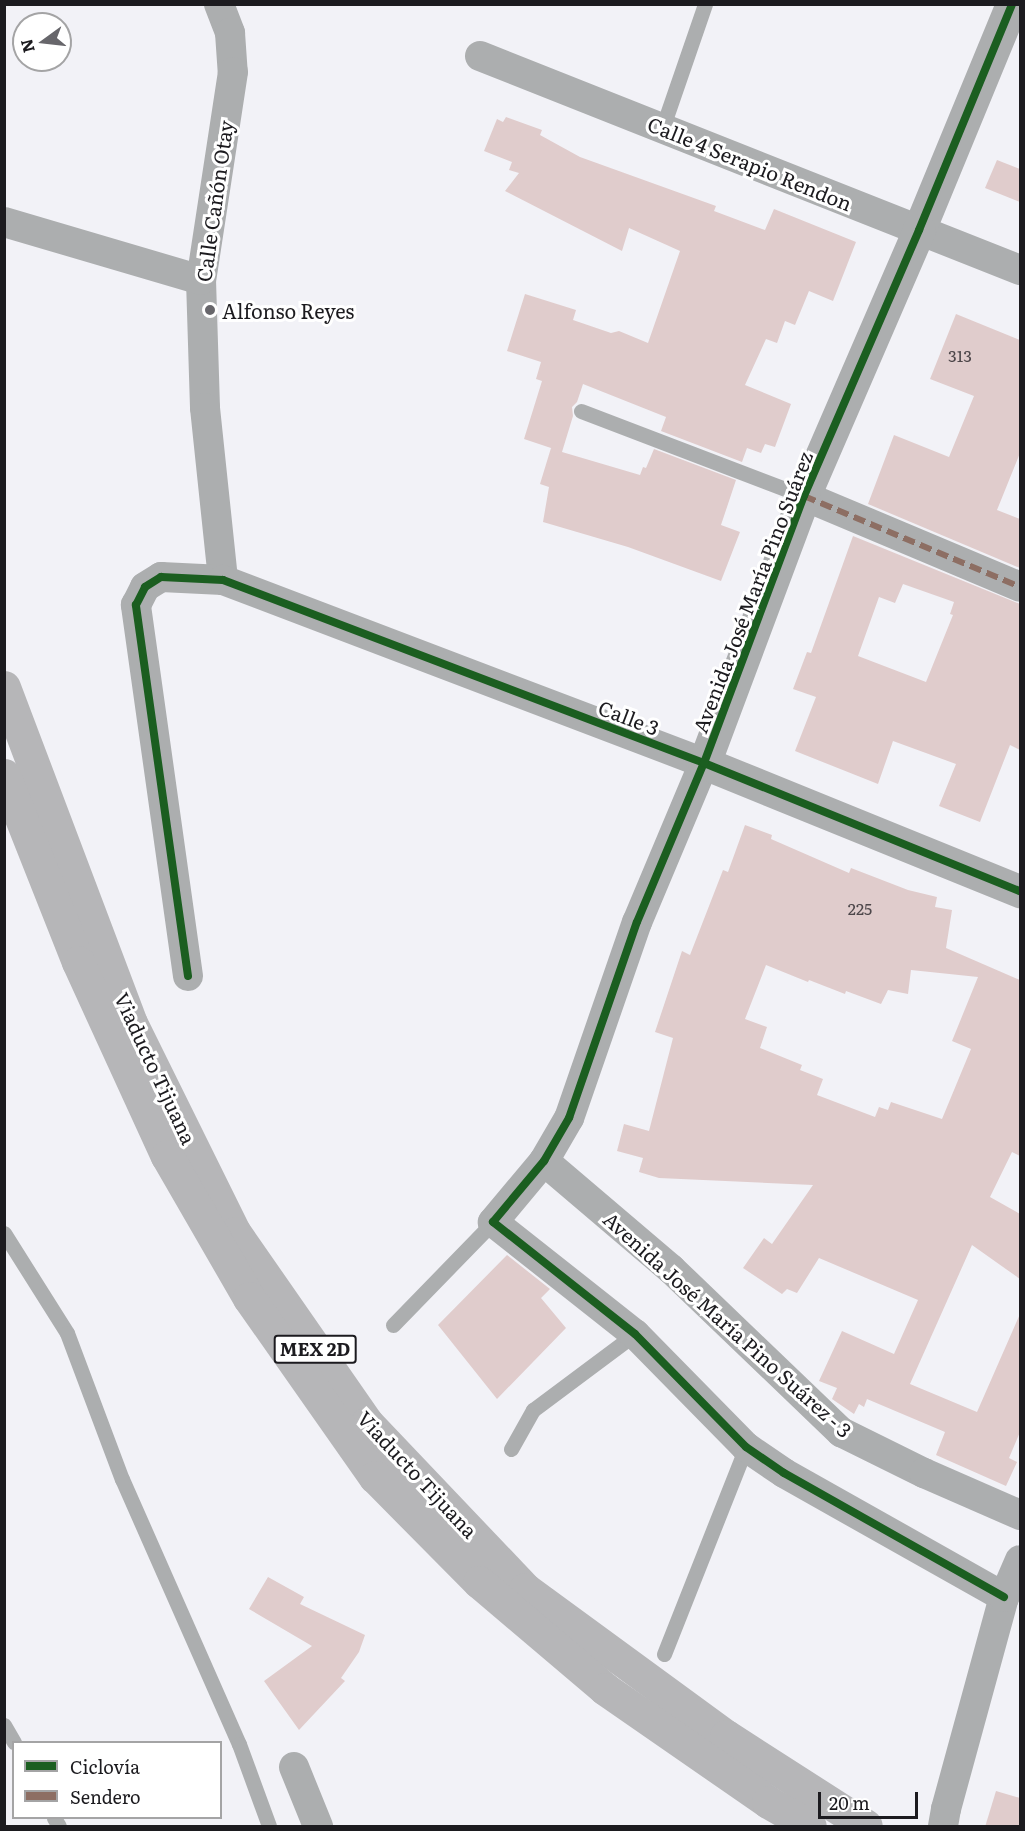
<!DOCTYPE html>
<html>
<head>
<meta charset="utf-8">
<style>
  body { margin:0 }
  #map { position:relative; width:1025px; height:1831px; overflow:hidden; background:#f2f2f7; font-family:Literata,serif }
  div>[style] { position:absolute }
  .building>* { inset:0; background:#e0cccc }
  .service>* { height:15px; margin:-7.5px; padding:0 7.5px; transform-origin:7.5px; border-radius:7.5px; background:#acaeaf }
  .minor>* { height:30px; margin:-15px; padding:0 15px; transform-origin:15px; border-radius:15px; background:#acaeaf }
  .tertiary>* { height:33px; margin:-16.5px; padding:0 16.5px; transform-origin:16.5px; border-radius:16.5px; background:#acaeaf }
  .motorway>* { height:33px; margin:-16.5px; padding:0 16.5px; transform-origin:16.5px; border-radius:16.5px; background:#b6b6b8 }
  .quiet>* { height:6px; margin-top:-3px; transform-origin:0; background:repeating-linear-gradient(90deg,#8d6e63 0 12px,transparent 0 18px) }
  .cycleway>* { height:8px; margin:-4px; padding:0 4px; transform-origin:4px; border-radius:4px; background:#1b5e20 }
  .dots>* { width:16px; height:16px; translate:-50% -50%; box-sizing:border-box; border:3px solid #fff; border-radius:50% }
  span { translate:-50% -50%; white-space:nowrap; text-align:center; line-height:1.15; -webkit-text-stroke:6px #fff; paint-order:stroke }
  .number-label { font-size:16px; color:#4d474a }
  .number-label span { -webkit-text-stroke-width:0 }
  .shield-label span { padding:2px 4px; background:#fff; border:2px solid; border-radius:4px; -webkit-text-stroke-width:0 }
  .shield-label { font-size:18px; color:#1c1b1f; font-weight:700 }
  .street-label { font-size:20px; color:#1c1b1f }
  .poi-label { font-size:20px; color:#1c1b1f }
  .left { translate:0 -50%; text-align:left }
  .frame { position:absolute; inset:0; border:6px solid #1c1b1f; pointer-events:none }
  .legend { position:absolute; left:12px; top:1741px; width:210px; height:78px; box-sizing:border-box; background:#fff; border:2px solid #a4a4a5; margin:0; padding:8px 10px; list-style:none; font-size:18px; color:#1c1b1f }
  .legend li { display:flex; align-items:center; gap:12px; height:30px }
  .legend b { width:30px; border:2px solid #a4a4a5 }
  .north { position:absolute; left:12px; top:12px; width:60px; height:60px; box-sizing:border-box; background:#fff; border:2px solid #a4a4a5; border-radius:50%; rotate:255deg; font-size:16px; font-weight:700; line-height:24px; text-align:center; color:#1c1b1f }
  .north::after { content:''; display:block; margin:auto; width:21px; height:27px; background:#67666b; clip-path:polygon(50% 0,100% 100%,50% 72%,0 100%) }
  .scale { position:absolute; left:818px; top:1792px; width:100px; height:27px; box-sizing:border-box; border:3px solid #1c1b1f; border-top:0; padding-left:8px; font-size:18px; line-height:21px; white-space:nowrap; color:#1c1b1f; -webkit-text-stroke:4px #fff; paint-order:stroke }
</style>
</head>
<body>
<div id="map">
  <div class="building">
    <div style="clip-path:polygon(506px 117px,542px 130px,540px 135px,580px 157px,716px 206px,714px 211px,765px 230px,774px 209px,856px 242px,833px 301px,809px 291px,795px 325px,785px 321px,777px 343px,766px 339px,745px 385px,791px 404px,775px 447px,765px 444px,761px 453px,747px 448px,742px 462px,661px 431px,666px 417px,583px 384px,577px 402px,572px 407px,573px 416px,562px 452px,640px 475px,643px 467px,646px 468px,654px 449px,736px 480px,721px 525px,740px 532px,721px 581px,628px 547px,543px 522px,549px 487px,540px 484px,551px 448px,560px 451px,524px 439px,542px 381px,536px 379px,541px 362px,507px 351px,525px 294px,576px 310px,573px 320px,611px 333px,619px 331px,648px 343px,680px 251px,629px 228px,622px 251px,505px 191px,519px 173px,509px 170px,512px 162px,484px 151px,497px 119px,503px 122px)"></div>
    <div style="clip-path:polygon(997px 160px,1020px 169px,1020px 202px,985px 188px)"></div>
    <div style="clip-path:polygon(956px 314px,1020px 340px,1020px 453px,997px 510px,1020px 519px,1020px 568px,868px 504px,894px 435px,949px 457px,974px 396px,930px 379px)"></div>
    <div style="clip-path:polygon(evenodd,853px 536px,1020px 604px,1020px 750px,1010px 745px,980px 822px,939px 806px,956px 764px,893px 741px,878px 784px,795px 751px,816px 697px,793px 689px,807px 652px,811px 653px,853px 536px,903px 584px,954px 602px,950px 614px,953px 615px,926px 682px,858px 656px,879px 597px,895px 603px,903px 584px)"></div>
    <div style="clip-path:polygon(evenodd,745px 825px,772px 835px,771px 839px,849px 873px,851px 868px,908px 890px,937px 897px,935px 907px,952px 910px,946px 948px,1020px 980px,1020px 1156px,1012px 1152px,990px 1197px,1020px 1214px,1020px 1279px,972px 1245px,910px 1384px,977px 1412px,1020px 1314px,1020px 1432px,1009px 1458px,1017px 1462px,1006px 1486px,936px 1455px,945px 1432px,867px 1399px,864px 1407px,859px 1404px,854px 1414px,832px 1399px,837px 1388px,819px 1381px,842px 1331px,894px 1354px,918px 1300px,819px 1258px,797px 1293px,787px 1289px,782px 1294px,743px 1268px,764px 1238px,772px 1244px,813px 1185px,659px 1178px,639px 1172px,643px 1158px,617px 1151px,624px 1124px,649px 1131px,673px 1038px,655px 1032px,682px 951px,690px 955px,723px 870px,728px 872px,745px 825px,766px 965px,808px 982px,809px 980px,845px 994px,846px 991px,881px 1004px,888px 990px,908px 994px,911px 970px,978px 977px,952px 1041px,971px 1049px,942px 1119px,891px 1102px,888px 1110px,879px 1107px,875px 1117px,817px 1095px,823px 1079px,800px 1070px,802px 1065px,760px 1048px,767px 1027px,745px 1019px,766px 965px)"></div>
    <div style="clip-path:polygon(507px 1255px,550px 1289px,541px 1298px,566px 1328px,497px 1399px,438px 1325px)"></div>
    <div style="clip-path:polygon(268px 1577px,304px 1597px,300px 1604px,365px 1635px,359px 1652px,341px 1678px,345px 1681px,299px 1730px,264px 1681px,312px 1646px,249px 1609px)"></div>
    <div style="clip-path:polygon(996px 1791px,1020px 1798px,1020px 1827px,985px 1827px)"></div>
  </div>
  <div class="service">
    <div style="left:662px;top:129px;width:132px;rotate:-71deg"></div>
    <div style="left:581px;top:411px;width:239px;rotate:20.9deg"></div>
    <div style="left:4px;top:1233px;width:118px;rotate:57.8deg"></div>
    <div style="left:67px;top:1333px;width:156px;rotate:69.4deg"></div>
    <div style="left:122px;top:1479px;width:290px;rotate:66.2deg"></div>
    <div style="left:239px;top:1744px;width:87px;rotate:69.9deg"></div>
    <div style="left:393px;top:1325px;width:144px;rotate:-45.8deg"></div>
    <div style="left:511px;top:1449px;width:45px;rotate:-60.6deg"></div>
    <div style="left:533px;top:1410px;width:127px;rotate:-36.7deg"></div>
    <div style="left:664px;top:1654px;width:223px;rotate:-68.4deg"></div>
    <div style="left:4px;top:1725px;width:20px;rotate:60deg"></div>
    <div style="left:54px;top:1818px;width:9px;rotate:58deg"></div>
  </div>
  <div class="minor">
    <div style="left:219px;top:4px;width:31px;rotate:69deg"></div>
    <div style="left:230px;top:33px;width:39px;rotate:86deg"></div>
    <div style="left:233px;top:72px;width:210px;rotate:98.7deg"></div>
    <div style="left:201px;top:280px;width:128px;rotate:88.2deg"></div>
    <div style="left:205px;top:408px;width:173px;rotate:84deg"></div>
    <div style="left:480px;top:56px;width:581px;rotate:21.62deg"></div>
    <div style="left:4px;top:222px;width:205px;rotate:16.4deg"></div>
    <div style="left:804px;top:496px;width:234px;rotate:22.8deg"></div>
    <div style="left:188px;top:976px;width:375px;rotate:-98deg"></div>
    <div style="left:136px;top:605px;width:20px;rotate:-63deg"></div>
    <div style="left:145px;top:587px;width:19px;rotate:-32deg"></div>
    <div style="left:161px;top:577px;width:62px;rotate:2.8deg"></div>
    <div style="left:223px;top:580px;width:515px;rotate:20.83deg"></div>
    <div style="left:704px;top:763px;width:173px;rotate:112.8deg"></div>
    <div style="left:637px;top:922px;width:207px;rotate:109.1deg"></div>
    <div style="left:569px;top:1118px;width:50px;rotate:120.2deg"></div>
    <div style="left:544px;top:1161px;width:80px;rotate:129.9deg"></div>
    <div style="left:493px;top:1222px;width:181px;rotate:38.3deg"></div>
    <div style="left:635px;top:1334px;width:158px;rotate:45.5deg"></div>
    <div style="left:746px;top:1447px;width:46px;rotate:34.4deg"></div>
    <div style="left:784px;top:1473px;width:253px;rotate:29.4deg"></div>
    <div style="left:544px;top:1161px;width:167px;rotate:40.4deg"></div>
    <div style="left:671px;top:1269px;width:236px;rotate:43.8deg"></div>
    <div style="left:841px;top:1432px;width:93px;rotate:26.3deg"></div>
    <div style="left:924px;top:1473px;width:105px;rotate:23.6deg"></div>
    <div style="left:294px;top:1767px;width:64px;rotate:67.9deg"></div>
    <div style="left:943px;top:1826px;width:17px;rotate:-80deg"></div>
    <div style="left:946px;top:1809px;width:220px;rotate:-74.7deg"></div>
    <div style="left:1004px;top:1597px;width:40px;rotate:-66.6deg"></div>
  </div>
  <div class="tertiary">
    <div style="left:1012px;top:4px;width:244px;rotate:112.4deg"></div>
    <div style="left:919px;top:230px;width:290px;rotate:113.4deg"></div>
    <div style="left:804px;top:496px;width:285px;rotate:110.5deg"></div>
    <div style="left:704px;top:763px;width:341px;rotate:22.1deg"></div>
  </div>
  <div class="motorway">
    <div style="left:4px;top:687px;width:359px;rotate:69.3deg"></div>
    <div style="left:131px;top:1023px;width:234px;rotate:63.7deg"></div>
    <div style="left:235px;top:1233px;width:231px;rotate:55.2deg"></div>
    <div style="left:367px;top:1423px;width:229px;rotate:46.4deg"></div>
    <div style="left:525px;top:1589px;width:249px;rotate:36.2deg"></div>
    <div style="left:726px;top:1736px;width:166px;rotate:32.7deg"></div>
    <div style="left:4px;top:775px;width:201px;rotate:68.4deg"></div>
    <div style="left:78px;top:962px;width:213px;rotate:65.4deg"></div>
    <div style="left:167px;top:1156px;width:164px;rotate:60deg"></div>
    <div style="left:249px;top:1298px;width:219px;rotate:54.9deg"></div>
    <div style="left:375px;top:1477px;width:148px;rotate:45.3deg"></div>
    <div style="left:479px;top:1582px;width:165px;rotate:40.3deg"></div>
    <div style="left:605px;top:1689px;width:198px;rotate:34.7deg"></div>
    <div style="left:768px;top:1802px;width:48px;rotate:29.7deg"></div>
  </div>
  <div class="quiet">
    <div style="left:804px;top:496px;width:234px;rotate:22.8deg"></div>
  </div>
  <div class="cycleway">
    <div style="left:188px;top:976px;width:375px;rotate:-98deg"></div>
    <div style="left:136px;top:605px;width:20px;rotate:-63deg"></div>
    <div style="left:145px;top:587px;width:19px;rotate:-32deg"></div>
    <div style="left:161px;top:577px;width:62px;rotate:2.8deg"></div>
    <div style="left:223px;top:580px;width:515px;rotate:20.83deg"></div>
    <div style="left:704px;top:763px;width:341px;rotate:22.1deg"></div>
    <div style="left:1004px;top:1597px;width:253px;rotate:-150.6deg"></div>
    <div style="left:784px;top:1473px;width:46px;rotate:-145.6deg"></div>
    <div style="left:746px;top:1447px;width:158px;rotate:-134.5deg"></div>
    <div style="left:635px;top:1334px;width:181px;rotate:-141.7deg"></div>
    <div style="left:493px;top:1222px;width:80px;rotate:-50.1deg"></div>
    <div style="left:544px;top:1161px;width:50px;rotate:-59.8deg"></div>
    <div style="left:569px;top:1118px;width:207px;rotate:-70.9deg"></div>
    <div style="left:637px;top:922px;width:173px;rotate:-67.2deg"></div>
    <div style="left:704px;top:763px;width:285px;rotate:-69.5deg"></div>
    <div style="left:804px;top:496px;width:290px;rotate:-66.6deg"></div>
    <div style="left:919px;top:230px;width:244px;rotate:-67.6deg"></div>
  </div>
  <div class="dots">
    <div style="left:210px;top:310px;background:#67666b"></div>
  </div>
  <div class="number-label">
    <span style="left:960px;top:355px">313</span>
    <span style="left:860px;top:908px">225</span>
  </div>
  <div class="shield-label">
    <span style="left:315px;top:1349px">MEX 2D</span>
  </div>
  <div class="street-label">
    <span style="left:750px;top:163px;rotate:22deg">Calle 4 Serapio Rendon</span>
    <span style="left:214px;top:201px;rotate:-82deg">Calle Cañón Otay</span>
    <span style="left:752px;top:592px;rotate:-69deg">Avenida José María Pino Suárez</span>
    <span style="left:629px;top:717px;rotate:21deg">Calle 3</span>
    <span style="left:156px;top:1068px;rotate:65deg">Viaducto Tijuana</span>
    <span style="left:728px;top:1324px;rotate:42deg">Avenida José María Pino Suárez - 3</span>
    <span style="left:418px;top:1474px;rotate:47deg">Viaducto Tijuana</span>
  </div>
  <div class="poi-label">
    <span class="left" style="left:222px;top:310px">Alfonso Reyes</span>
  </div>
  <div class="frame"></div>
  <ul class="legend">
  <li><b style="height:8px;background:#1b5e20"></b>Ciclovía</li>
  <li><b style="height:8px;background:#8d6e63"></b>Sendero</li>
  </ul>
  <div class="north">N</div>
  <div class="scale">20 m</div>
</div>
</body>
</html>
